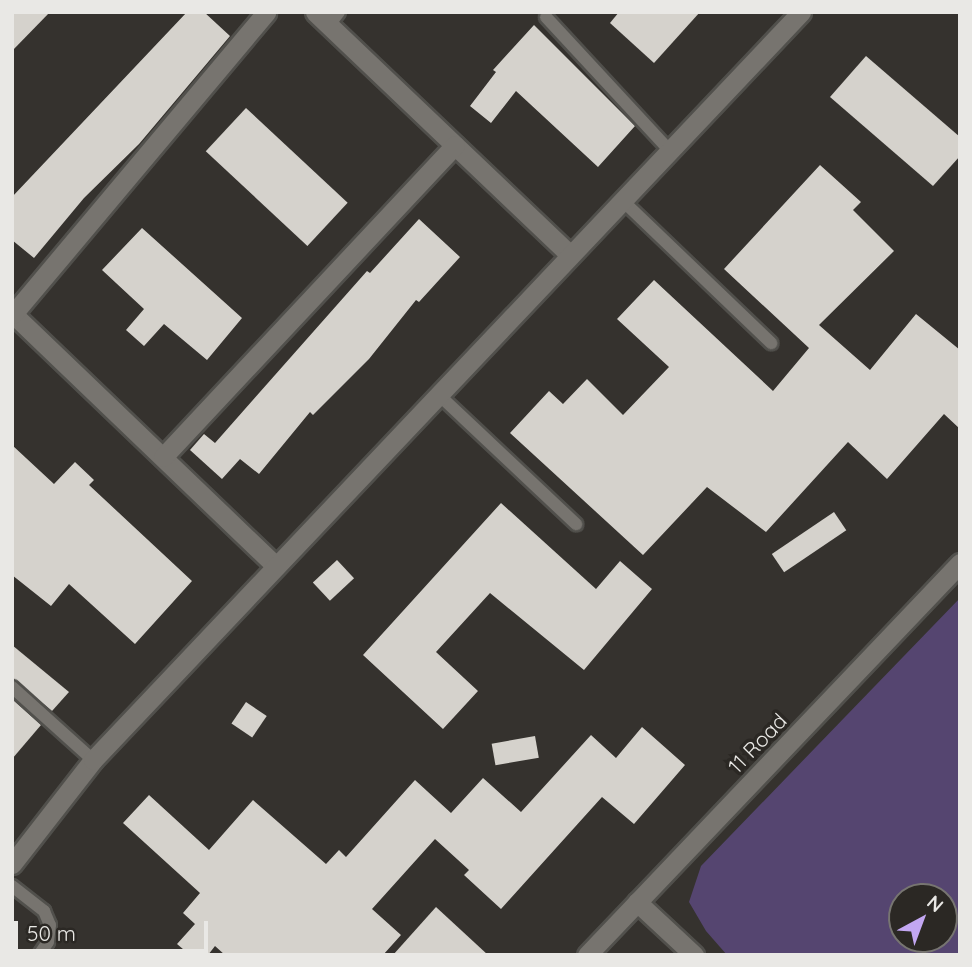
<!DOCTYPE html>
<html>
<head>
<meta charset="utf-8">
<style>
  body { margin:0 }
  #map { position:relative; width:972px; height:967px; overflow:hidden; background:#35322e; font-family:Quicksand,sans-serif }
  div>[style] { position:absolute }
  .green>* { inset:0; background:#554570 }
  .building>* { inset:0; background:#d5d2cc; transform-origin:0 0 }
  .roads { filter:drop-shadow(2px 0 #51504c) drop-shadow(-2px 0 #51504c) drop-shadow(0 2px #51504c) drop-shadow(0 -2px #51504c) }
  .service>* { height:12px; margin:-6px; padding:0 6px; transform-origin:6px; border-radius:6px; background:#77746f }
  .minor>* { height:19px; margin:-9.5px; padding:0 9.5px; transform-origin:9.5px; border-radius:9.5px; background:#77746f }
  .tertiary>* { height:19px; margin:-9.5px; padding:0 9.5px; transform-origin:9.5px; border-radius:9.5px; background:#77746f }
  span { translate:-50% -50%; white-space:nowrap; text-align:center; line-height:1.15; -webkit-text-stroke:7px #2b2824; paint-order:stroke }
  .street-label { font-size:21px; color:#e9e8e5 }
  .frame { position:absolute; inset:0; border:14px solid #e9e8e5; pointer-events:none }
  .north { position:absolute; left:888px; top:883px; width:70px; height:70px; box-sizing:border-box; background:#2b2824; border:2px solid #777571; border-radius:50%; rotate:41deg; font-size:19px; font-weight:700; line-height:28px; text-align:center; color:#e9e8e5 }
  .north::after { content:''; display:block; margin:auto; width:24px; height:32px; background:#c3a7f2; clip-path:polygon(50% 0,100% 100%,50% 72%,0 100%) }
  .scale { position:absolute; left:14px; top:921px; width:194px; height:32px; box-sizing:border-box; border:4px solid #e9e8e5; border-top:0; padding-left:9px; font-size:21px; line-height:24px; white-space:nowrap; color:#e9e8e5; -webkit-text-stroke:5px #2b2824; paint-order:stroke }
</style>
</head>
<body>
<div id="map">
  <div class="green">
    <div style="clip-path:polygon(evenodd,960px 598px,960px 955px,727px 955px,706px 931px,689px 902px,701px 866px,960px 598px,902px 897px,944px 897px,944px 939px,902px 939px,902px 897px)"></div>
  </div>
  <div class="building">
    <div style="clip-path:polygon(12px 12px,50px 12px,12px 51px)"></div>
    <div style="clip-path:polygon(187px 12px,204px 12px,230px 36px,139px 144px,84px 198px,34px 258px,12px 240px,12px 197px)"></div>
    <div style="clip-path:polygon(619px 12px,700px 12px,654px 63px,610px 23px)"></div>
    <div style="clip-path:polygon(534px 25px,635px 126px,598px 167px,516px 91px,491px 123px,470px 106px,496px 72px,493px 70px)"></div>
    <div style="clip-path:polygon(866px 56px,960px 137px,960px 156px,933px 186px,830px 97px)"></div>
    <div style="left:246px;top:108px;width:139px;height:59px;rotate:43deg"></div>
    <div style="clip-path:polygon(820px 165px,861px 202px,853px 210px,894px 251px,819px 325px,870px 370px,916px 314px,960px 350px,960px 429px,944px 414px,887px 479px,848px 442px,766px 532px,707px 487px,643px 555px,510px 433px,549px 391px,563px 404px,587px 379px,623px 415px,669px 367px,617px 319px,654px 280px,773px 391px,809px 348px,724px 269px)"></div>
    <div style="clip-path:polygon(419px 219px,460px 257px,419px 302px,416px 300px,369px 359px,313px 415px,310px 412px,259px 474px,240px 459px,222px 479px,190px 450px,204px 434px,215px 443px,367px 271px,370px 273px)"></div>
    <div style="clip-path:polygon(142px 228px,242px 318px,207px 360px,164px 324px,144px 346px,126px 330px,144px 309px,102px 270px)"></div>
    <div style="clip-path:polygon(12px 445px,54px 484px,75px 462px,94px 480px,89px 485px,192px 581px,135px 644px,69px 584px,51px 606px,12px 575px)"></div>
    <div style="clip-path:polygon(501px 503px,596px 589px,620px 561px,652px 589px,584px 670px,490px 593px,436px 652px,478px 691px,443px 729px,363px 655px)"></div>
    <div style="left:834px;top:512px;width:22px;height:75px;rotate:56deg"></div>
    <div style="left:337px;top:560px;width:25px;height:33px;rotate:47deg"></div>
    <div style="clip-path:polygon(12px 645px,69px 692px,52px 711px,12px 678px)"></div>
    <div style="clip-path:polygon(12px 699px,41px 725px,12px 759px)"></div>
    <div style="left:246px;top:702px;width:25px;height:26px;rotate:34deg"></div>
    <div style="clip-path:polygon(642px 727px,685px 765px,634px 824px,602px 797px,501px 909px,464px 875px,469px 870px,435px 839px,372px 909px,401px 935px,383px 955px,225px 955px,215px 946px,208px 955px,190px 955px,177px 944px,195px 924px,183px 913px,200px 893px,123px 823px,149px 795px,209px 850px,253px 800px,326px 864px,339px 850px,346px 857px,415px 780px,451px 813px,483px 778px,521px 812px,591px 735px,616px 758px)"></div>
    <div style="left:535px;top:736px;width:22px;height:44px;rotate:80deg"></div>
    <div style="clip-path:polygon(436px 907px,488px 955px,393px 955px)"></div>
  </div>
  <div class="roads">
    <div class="service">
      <div style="left:546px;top:17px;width:181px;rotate:47.2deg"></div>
      <div style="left:329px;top:25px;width:16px;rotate:-52deg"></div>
      <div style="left:622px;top:200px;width:207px;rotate:43.8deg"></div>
      <div style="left:438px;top:394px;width:190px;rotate:43.3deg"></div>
      <div style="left:12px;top:687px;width:109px;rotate:42deg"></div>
      <div style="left:12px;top:886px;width:41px;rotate:38deg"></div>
      <div style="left:44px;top:911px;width:15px;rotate:67deg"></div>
      <div style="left:50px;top:925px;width:17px;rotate:97deg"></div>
      <div style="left:48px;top:942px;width:16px;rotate:125deg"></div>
    </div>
    <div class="minor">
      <div style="left:315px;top:12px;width:352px;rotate:43.6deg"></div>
      <div style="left:12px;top:313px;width:364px;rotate:43.8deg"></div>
      <div style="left:13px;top:314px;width:394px;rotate:-50deg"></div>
      <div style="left:163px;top:457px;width:427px;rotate:-46.9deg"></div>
      <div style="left:12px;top:864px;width:132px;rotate:-52.1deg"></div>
      <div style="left:93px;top:760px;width:1030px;rotate:-46.57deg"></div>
      <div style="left:637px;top:902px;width:78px;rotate:42.9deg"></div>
    </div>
    <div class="tertiary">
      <div style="left:587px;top:955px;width:541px;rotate:-46.42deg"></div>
    </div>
  </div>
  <div class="street-label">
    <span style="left:757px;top:743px;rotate:-46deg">11 Road</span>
  </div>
  <div class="frame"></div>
  <div class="north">N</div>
  <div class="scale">50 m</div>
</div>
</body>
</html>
